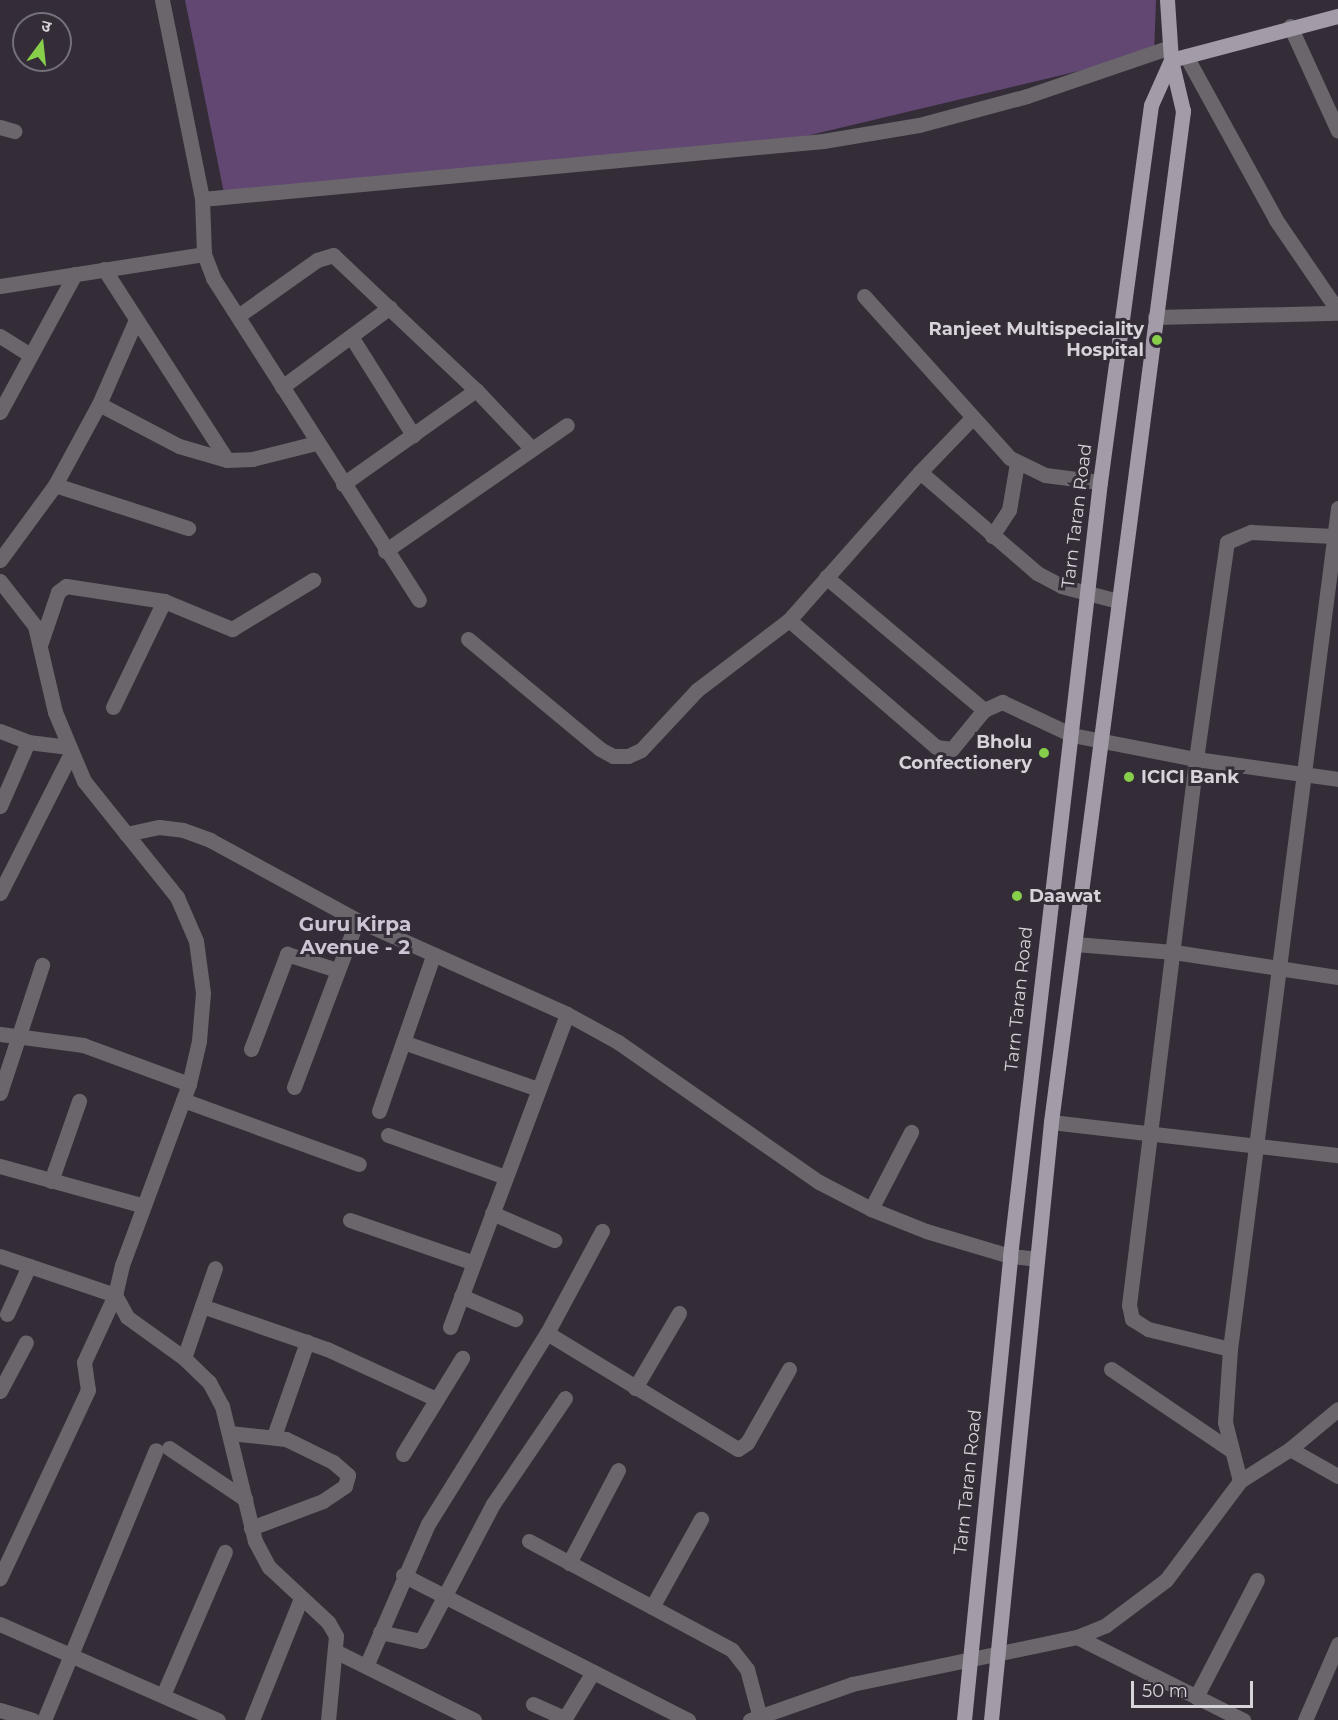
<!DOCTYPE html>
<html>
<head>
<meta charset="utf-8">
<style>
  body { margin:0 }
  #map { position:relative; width:1338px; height:1720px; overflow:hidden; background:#342d38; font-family:Montserrat,"Noto Sans Devanagari",sans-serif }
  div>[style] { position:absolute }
  .green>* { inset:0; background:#624773 }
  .minor>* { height:15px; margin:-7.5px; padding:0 7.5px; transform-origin:7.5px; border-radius:7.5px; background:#6a666c }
  .major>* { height:15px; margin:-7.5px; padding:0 7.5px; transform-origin:7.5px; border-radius:7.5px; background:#a39ca8 }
  .dots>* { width:16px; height:16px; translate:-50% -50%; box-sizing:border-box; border:3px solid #342d38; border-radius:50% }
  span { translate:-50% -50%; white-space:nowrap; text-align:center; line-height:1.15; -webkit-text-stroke:6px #342d38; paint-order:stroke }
  .poi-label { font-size:18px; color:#d7d3da; font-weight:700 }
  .right { translate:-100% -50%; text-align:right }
  .left { translate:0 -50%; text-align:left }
  .street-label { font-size:18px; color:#d7d3da }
  .neighbourhood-label { font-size:20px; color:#cdc5d3; font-weight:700 }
  .north { position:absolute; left:12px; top:12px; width:60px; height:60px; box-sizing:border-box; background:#342d38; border:2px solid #756f79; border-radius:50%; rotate:15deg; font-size:16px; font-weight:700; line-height:24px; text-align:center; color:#d7d3da }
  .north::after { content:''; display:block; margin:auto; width:21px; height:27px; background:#87cf4b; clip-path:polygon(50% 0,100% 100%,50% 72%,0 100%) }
  .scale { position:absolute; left:1131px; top:1681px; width:122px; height:27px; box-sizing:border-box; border:3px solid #d7d3da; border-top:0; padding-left:8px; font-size:18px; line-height:21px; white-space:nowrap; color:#d7d3da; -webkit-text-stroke:4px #342d38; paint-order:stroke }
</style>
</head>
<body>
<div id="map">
  <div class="green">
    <div style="clip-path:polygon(185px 0,1156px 0,1154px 53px,806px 136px,226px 203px)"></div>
  </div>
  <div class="minor">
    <div style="left:162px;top:0;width:203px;rotate:78.6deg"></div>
    <div style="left:202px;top:199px;width:55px;rotate:87.9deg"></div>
    <div style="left:1290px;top:26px;width:115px;rotate:65.4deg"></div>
    <div style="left:1186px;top:56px;width:187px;rotate:61.2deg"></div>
    <div style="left:1276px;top:220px;width:110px;rotate:55.7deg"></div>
    <div style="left:0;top:127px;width:15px;rotate:16deg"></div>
    <div style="left:202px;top:199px;width:624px;rotate:-5.34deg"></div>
    <div style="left:823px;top:141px;width:97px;rotate:-9.5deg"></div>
    <div style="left:919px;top:125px;width:112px;rotate:-15deg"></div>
    <div style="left:1027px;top:96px;width:151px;rotate:-18.9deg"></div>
    <div style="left:104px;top:269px;width:227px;rotate:57.2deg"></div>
    <div style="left:227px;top:460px;width:25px;rotate:-2deg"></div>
    <div style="left:252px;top:459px;width:66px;rotate:-14deg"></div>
    <div style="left:0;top:286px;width:206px;rotate:-8.9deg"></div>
    <div style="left:204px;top:254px;width:26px;rotate:69deg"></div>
    <div style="left:213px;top:278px;width:382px;rotate:57.4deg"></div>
    <div style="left:864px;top:296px;width:218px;rotate:48deg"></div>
    <div style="left:1010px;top:458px;width:39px;rotate:26deg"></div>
    <div style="left:1045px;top:475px;width:55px;rotate:7.3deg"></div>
    <div style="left:238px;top:316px;width:97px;rotate:-35.3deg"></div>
    <div style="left:317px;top:260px;width:17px;rotate:-17deg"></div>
    <div style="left:333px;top:255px;width:197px;rotate:43.4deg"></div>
    <div style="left:476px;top:390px;width:163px;rotate:144.7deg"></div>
    <div style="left:1155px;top:317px;width:183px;rotate:-1.3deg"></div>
    <div style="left:135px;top:322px;width:90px;rotate:113.7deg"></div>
    <div style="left:99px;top:404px;width:90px;rotate:27.7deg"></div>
    <div style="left:179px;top:446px;width:50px;rotate:16.3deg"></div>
    <div style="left:0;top:336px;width:36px;rotate:32deg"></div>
    <div style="left:352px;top:338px;width:115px;rotate:57.8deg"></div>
    <div style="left:282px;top:387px;width:134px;rotate:-36.5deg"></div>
    <div style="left:476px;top:390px;width:81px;rotate:46.5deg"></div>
    <div style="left:0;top:412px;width:157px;rotate:-61.5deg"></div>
    <div style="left:920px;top:472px;width:75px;rotate:-46.1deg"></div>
    <div style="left:55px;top:485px;width:140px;rotate:17.9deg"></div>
    <div style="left:992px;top:536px;width:31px;rotate:-57deg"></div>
    <div style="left:1009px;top:510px;width:48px;rotate:-80.3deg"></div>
    <div style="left:385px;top:551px;width:221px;rotate:-34.7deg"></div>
    <div style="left:0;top:560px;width:93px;rotate:-53.7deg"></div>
    <div style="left:55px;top:485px;width:92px;rotate:-61.5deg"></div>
    <div style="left:826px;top:577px;width:207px;rotate:40.1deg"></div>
    <div style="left:984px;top:710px;width:20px;rotate:-24deg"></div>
    <div style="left:1002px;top:702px;width:77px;rotate:25.2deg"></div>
    <div style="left:1072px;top:735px;width:126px;rotate:11deg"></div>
    <div style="left:1196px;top:759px;width:143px;rotate:8deg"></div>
    <div style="left:0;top:581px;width:57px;rotate:52.1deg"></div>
    <div style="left:35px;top:626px;width:88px;rotate:76.9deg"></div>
    <div style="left:55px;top:712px;width:75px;rotate:67.2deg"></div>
    <div style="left:84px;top:781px;width:149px;rotate:51.3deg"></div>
    <div style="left:177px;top:897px;width:48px;rotate:66.6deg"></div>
    <div style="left:196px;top:941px;width:52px;rotate:82.3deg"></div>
    <div style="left:203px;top:993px;width:48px;rotate:94.8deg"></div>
    <div style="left:199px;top:1041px;width:44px;rotate:103.1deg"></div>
    <div style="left:189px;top:1084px;width:193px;rotate:110.3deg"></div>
    <div style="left:122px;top:1265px;width:31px;rotate:103deg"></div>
    <div style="left:115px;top:1295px;width:25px;rotate:61deg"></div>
    <div style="left:127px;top:1317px;width:70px;rotate:35.7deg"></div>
    <div style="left:184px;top:1358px;width:35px;rotate:44deg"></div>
    <div style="left:209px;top:1382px;width:27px;rotate:62deg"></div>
    <div style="left:222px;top:1406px;width:139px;rotate:76.3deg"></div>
    <div style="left:255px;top:1541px;width:30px;rotate:62deg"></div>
    <div style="left:269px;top:1567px;width:81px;rotate:43deg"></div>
    <div style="left:328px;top:1622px;width:16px;rotate:60deg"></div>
    <div style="left:336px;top:1636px;width:84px;rotate:95.4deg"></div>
    <div style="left:789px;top:620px;width:194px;rotate:40.8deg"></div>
    <div style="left:936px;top:747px;width:16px;rotate:7deg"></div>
    <div style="left:952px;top:749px;width:50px;rotate:-50.6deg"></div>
    <div style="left:468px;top:639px;width:172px;rotate:39.8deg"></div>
    <div style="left:600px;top:749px;width:15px;rotate:28deg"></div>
    <div style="left:613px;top:756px;width:15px"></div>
    <div style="left:628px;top:756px;width:14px;rotate:-25deg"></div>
    <div style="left:641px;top:750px;width:82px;rotate:-47deg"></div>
    <div style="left:697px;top:690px;width:116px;rotate:-37.3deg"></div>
    <div style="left:789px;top:620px;width:198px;rotate:-48.5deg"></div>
    <div style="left:920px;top:472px;width:155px;rotate:40.8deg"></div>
    <div style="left:1037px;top:573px;width:27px;rotate:28deg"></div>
    <div style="left:1061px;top:586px;width:59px;rotate:14.7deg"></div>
    <div style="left:40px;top:645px;width:56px;rotate:-71.2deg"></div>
    <div style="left:58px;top:592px;width:10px;rotate:-37deg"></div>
    <div style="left:66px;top:586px;width:99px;rotate:8.7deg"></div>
    <div style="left:164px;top:601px;width:74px;rotate:22.4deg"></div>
    <div style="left:232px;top:629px;width:95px;rotate:-31.2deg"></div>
    <div style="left:113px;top:707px;width:118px;rotate:-64.3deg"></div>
    <div style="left:0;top:731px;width:30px;rotate:21deg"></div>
    <div style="left:28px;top:742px;width:39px;rotate:7deg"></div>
    <div style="left:0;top:806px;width:70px;rotate:-66.4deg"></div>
    <div style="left:126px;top:834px;width:34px;rotate:-12deg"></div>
    <div style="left:159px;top:827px;width:24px;rotate:7deg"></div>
    <div style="left:183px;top:830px;width:29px;rotate:20deg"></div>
    <div style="left:210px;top:840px;width:167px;rotate:28.6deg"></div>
    <div style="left:357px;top:920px;width:230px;rotate:24.1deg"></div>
    <div style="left:567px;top:1014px;width:58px;rotate:28.8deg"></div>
    <div style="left:618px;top:1042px;width:245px;rotate:34.9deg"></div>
    <div style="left:819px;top:1182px;width:59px;rotate:27.4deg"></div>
    <div style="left:871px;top:1209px;width:59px;rotate:21.8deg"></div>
    <div style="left:926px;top:1231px;width:88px;rotate:16.6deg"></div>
    <div style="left:1010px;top:1256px;width:27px;rotate:6deg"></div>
    <div style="left:0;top:893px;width:155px;rotate:-63.1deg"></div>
    <div style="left:1075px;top:944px;width:99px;rotate:4.6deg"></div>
    <div style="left:1174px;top:952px;width:166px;rotate:8.7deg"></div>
    <div style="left:0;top:1034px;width:84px;rotate:7.5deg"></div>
    <div style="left:83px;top:1045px;width:113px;rotate:20.2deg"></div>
    <div style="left:403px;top:1042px;width:143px;rotate:19.2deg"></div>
    <div style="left:251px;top:1049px;width:102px;rotate:-69.2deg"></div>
    <div style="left:287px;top:954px;width:52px;rotate:17.7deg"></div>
    <div style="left:294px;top:1087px;width:178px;rotate:-69.3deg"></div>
    <div style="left:0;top:1093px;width:135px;rotate:-71.8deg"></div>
    <div style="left:183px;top:1100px;width:187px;rotate:20deg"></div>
    <div style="left:379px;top:1111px;width:164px;rotate:-70.8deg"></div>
    <div style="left:1051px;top:1122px;width:289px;rotate:6.6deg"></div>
    <div style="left:388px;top:1135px;width:124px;rotate:19.7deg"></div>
    <div style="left:0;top:1166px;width:149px;rotate:15.5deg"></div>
    <div style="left:51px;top:1181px;width:85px;rotate:-70.7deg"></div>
    <div style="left:871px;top:1209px;width:87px;rotate:-62.5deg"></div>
    <div style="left:492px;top:1213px;width:68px;rotate:23.5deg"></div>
    <div style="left:350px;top:1220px;width:131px;rotate:19.1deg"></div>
    <div style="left:0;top:1256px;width:121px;rotate:18.7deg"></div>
    <div style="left:115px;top:1295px;width:74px;rotate:114.8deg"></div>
    <div style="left:84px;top:1362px;width:28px;rotate:82deg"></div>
    <div style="left:88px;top:1390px;width:208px;rotate:115.1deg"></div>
    <div style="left:461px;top:1296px;width:59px;rotate:23.1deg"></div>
    <div style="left:202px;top:1306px;width:132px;rotate:19deg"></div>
    <div style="left:327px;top:1349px;width:120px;rotate:24.6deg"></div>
    <div style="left:7px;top:1314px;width:53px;rotate:-65.4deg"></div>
    <div style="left:450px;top:1327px;width:334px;rotate:-69.5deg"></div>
    <div style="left:547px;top:1333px;width:223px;rotate:31.3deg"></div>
    <div style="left:738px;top:1449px;width:11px;rotate:-34deg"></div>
    <div style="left:747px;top:1443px;width:85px;rotate:-60.4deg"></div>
    <div style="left:1230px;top:1349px;width:84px;rotate:-166.3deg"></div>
    <div style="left:1148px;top:1329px;width:19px;rotate:-148deg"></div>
    <div style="left:1132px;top:1319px;width:14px;rotate:-102deg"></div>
    <div style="left:1129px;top:1305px;width:550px;rotate:-83deg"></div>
    <div style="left:1196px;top:759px;width:219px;rotate:-81.9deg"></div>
    <div style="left:1227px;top:542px;width:26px;rotate:-23deg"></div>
    <div style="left:1251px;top:532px;width:83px;rotate:2.8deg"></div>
    <div style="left:184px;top:1358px;width:95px;rotate:-71deg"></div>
    <div style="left:1111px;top:1369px;width:146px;rotate:34.1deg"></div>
    <div style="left:635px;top:1388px;width:87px;rotate:-59.6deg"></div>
    <div style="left:0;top:1391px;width:55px;rotate:-62deg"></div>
    <div style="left:229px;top:1433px;width:57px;rotate:6deg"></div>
    <div style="left:286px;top:1439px;width:52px;rotate:26.1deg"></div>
    <div style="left:333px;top:1462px;width:20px;rotate:41deg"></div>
    <div style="left:348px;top:1475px;width:11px;rotate:105deg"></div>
    <div style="left:345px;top:1486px;width:27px;rotate:146deg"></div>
    <div style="left:323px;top:1501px;width:77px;rotate:159.4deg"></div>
    <div style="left:274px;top:1436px;width:100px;rotate:-70.7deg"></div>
    <div style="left:169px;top:1448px;width:92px;rotate:33.9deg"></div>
    <div style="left:1290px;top:1449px;width:55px;rotate:29.4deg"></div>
    <div style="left:403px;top:1454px;width:113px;rotate:-58.4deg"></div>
    <div style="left:1240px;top:1481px;width:61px;rotate:-104.3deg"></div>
    <div style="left:1225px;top:1422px;width:73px;rotate:-86.1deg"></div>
    <div style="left:1230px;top:1349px;width:848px;rotate:-82.68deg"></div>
    <div style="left:529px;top:1541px;width:230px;rotate:28.2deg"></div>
    <div style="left:732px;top:1650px;width:24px;rotate:52deg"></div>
    <div style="left:747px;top:1669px;width:47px;rotate:75.1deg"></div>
    <div style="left:569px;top:1563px;width:105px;rotate:-62.2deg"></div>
    <div style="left:403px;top:1575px;width:320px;rotate:27deg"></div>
    <div style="left:652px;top:1607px;width:101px;rotate:-60.9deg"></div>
    <div style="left:0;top:1624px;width:238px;rotate:23.8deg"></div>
    <div style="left:380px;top:1632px;width:42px;rotate:12.4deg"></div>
    <div style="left:421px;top:1641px;width:155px;rotate:-62.3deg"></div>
    <div style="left:493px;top:1504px;width:128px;rotate:-55.8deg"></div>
    <div style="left:1077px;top:1637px;width:186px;rotate:26.6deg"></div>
    <div style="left:337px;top:1652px;width:153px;rotate:26.4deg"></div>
    <div style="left:367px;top:1664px;width:153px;rotate:-66.5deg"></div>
    <div style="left:428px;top:1524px;width:225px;rotate:-58.1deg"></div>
    <div style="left:547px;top:1333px;width:116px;rotate:-61.7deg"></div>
    <div style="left:163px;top:1695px;width:156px;rotate:-66.6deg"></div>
    <div style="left:1196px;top:1697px;width:132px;rotate:-62.5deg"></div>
    <div style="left:533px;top:1704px;width:35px;rotate:24deg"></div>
    <div style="left:565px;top:1718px;width:54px;rotate:-58.7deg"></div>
    <div style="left:0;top:1710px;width:34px;rotate:17deg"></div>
    <div style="left:44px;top:1720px;width:292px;rotate:-67.5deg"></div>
    <div style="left:252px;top:1720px;width:131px;rotate:-68.1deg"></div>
    <div style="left:750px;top:1720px;width:108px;rotate:-19.4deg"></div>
    <div style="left:852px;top:1684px;width:230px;rotate:-11.8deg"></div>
    <div style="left:1077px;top:1637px;width:31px;rotate:-22deg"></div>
    <div style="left:1106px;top:1625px;width:75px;rotate:-36.9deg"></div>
    <div style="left:1166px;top:1580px;width:124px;rotate:-53.2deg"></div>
    <div style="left:1240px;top:1481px;width:59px;rotate:-32.6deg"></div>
    <div style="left:1290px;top:1449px;width:62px;rotate:-39.8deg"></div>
    <div style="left:1305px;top:1720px;width:83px;rotate:-66.5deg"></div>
  </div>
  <div class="major">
    <div style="left:1171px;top:60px;width:173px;rotate:-14.8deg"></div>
    <div style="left:964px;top:1720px;width:466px;rotate:-84.3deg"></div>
    <div style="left:1010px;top:1256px;width:779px;rotate:-83.37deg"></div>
    <div style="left:1100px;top:482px;width:380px;rotate:-82.3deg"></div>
    <div style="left:1151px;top:105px;width:49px;rotate:-66deg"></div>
    <div style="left:991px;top:1720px;width:601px;rotate:-84.27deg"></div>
    <div style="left:1051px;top:1122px;width:1020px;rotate:-82.56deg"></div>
    <div style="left:1183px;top:111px;width:52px;rotate:-103.2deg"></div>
    <div style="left:1171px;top:60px;width:60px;rotate:-93.8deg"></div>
  </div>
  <div class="dots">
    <div style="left:1157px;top:340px;background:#87cf4b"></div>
    <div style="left:1044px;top:753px;background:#87cf4b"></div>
    <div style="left:1129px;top:777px;background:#87cf4b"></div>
    <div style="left:1017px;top:896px;background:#87cf4b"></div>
  </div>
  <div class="poi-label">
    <span class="right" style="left:1144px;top:340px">Ranjeet Multispeciality<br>Hospital</span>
    <span class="right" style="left:1032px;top:753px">Bholu<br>Confectionery</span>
    <span class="left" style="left:1141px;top:777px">ICICI Bank</span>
    <span class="left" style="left:1029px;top:896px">Daawat</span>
  </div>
  <div class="street-label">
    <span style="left:1077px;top:516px;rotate:-83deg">Tarn Taran Road</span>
    <span style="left:1019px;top:999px;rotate:-84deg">Tarn Taran Road</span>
    <span style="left:968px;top:1482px;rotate:-84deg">Tarn Taran Road</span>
  </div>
  <div class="neighbourhood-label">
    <span style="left:355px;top:936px">Guru Kirpa<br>Avenue - 2</span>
  </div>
  <div class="north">उ</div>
  <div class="scale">50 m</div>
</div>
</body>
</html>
